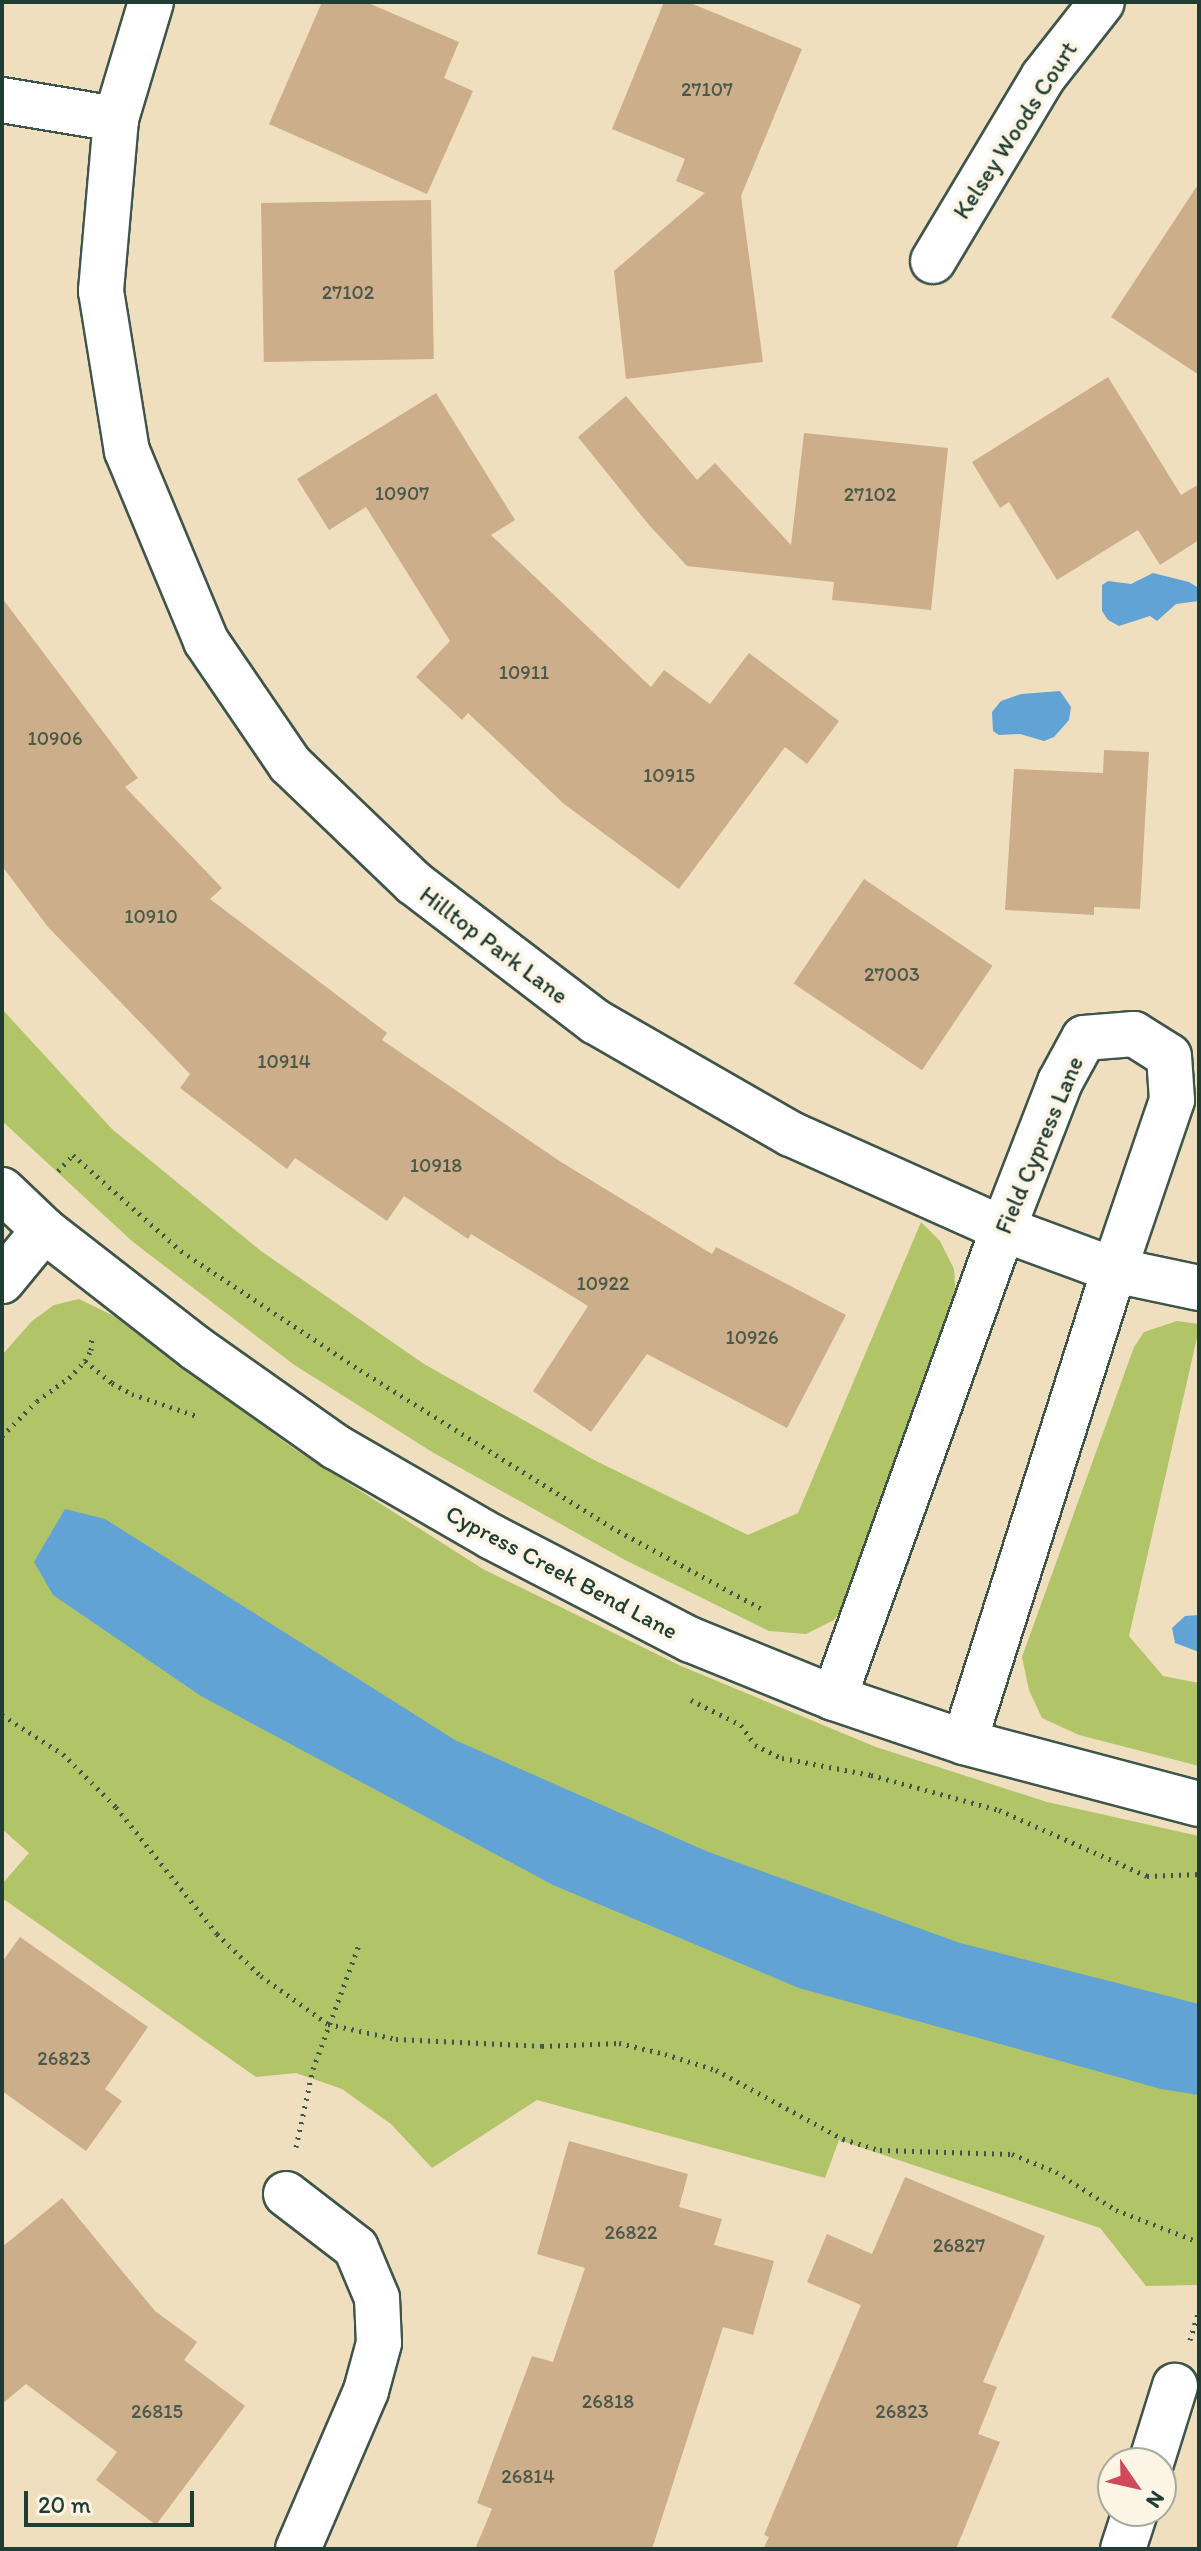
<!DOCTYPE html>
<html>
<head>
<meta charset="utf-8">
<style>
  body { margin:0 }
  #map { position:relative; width:1201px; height:2551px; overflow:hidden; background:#f0dfbf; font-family:Itim,sans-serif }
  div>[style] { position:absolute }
  .green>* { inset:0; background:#b1c468 }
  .water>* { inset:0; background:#62a3d5 }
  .building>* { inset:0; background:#cdae8b; transform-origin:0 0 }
  .path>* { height:5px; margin-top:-2.5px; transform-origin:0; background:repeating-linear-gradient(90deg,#3e5549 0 2px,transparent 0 8px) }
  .roads { filter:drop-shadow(2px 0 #3e5549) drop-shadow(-2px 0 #3e5549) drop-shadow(0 2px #3e5549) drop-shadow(0 -2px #3e5549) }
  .minor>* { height:44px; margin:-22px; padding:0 22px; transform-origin:22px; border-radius:22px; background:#fff }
  .tertiary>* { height:44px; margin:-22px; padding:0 22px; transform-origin:22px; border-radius:22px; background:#fff }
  span { translate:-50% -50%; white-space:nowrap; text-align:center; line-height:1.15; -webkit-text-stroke:8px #fcf5e5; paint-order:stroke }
  .number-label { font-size:20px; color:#4a594a }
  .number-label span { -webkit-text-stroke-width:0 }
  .street-label { font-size:24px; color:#1f3d34 }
  .frame { position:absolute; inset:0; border:4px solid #1f3d34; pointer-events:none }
  .north { position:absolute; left:1097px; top:2447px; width:80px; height:80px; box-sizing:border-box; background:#fcf5e5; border:2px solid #a4ab9e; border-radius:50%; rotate:124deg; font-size:22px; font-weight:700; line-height:32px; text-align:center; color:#1f3d34 }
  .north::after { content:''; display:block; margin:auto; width:28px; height:36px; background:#d1495b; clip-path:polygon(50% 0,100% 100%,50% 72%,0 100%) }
  .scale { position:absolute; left:24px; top:2491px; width:170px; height:36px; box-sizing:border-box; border:4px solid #1f3d34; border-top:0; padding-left:10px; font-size:24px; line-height:28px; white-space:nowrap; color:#1f3d34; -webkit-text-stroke:6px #fcf5e5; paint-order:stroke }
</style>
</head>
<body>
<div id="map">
  <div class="green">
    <div style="clip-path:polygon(2px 1009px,112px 1129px,261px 1251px,424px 1364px,596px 1461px,748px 1535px,798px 1513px,921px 1222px,940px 1241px,954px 1269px,956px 1298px,855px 1591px,834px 1620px,806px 1634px,769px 1631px,625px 1560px,432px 1452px,293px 1364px,133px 1242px,2px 1121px)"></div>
    <div style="clip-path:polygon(79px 1299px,114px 1316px,293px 1448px,483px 1569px,681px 1666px,876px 1747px,1047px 1802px,1199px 1836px,1199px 2285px,1146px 2286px,1100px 2228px,839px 2140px,825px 2178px,537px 2100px,432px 2168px,391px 2124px,342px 2089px,296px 2073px,256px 2077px,2px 1898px,2px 1884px,29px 1853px,2px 1829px,2px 1355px,32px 1321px,54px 1305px)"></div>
    <div style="clip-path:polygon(1177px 1321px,1199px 1324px,1199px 1329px,1129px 1636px,1163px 1676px,1199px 1683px,1199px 1766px,1079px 1735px,1042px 1718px,1029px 1690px,1022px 1657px,1134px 1347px,1144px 1332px)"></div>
  </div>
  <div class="water">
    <div style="clip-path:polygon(1153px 573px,1189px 582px,1197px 587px,1199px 601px,1176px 604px,1157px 621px,1150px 616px,1119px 626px,1108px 620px,1102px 611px,1102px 585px,1108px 581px,1131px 584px)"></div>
    <div style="clip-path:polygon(1060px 691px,1071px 707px,1069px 720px,1054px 737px,1044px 741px,1020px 734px,999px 735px,993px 731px,992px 712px,1001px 701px,1021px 694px)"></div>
    <div style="clip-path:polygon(65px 1509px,105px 1519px,455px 1740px,706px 1851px,960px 1943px,1199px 2004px,1199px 2095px,1161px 2089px,799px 1988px,553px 1885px,201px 1696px,53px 1595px,34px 1562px)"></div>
    <div style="clip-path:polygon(1199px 1615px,1199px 1652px,1175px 1643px,1172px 1628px,1185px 1616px)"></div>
  </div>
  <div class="building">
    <div style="clip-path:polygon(322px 2px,366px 2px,459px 42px,444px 78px,473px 91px,427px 194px,269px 124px)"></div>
    <div style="clip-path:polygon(664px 2px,688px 2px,802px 49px,741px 196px,763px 362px,626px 379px,614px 271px,705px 193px,676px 181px,685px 159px,612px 129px)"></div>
    <div style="clip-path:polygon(1199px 183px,1199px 375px,1111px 317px)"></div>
    <div style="left:431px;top:200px;width:159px;height:170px;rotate:89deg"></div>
    <div style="clip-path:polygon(1108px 377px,1181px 495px,1199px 484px,1199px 540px,1160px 565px,1138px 530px,1057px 580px,1009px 502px,1000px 508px,972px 462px)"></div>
    <div style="clip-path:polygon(436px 393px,515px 520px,491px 535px,651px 687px,664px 670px,710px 704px,749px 653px,839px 721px,807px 764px,785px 747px,679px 889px,564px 804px,468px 713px,462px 720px,416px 677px,450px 641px,366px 507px,329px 530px,297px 479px)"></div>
    <div style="clip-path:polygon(626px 396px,697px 480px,715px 463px,791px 545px,804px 433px,948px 448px,931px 610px,832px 600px,834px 582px,687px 566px,649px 525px,578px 437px)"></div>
    <div style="clip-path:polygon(2px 598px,138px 778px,125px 787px,222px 888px,210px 899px,387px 1033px,382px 1040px,561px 1162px,712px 1254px,716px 1247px,846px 1315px,787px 1428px,647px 1354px,591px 1432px,533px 1391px,588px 1306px,471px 1234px,468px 1239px,404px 1196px,387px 1221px,295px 1158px,287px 1169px,180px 1088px,190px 1074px,48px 927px,2px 866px)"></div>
    <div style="clip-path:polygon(1104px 750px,1149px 752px,1140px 909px,1094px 907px,1094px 915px,1005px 910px,1014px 769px,1103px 773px)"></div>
    <div style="left:864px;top:879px;width:155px;height:126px;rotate:34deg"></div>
    <div style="clip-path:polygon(20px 1937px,148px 2027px,105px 2089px,122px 2101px,86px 2151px,2px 2091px,2px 1962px)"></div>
    <div style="clip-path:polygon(569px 2141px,688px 2174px,679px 2207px,722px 2219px,714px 2245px,774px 2261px,753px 2335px,723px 2327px,652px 2549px,475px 2549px,492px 2509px,477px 2503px,532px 2356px,553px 2362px,585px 2268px,537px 2254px)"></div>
    <div style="clip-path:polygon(905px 2177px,1045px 2236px,983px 2382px,997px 2387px,978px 2434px,1000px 2442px,956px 2549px,763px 2549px,769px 2537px,764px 2535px,861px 2305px,807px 2282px,827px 2234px,872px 2254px)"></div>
    <div style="clip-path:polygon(62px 2198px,155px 2311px,197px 2342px,184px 2360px,245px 2406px,156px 2525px,96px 2480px,117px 2452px,26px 2384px,2px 2404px,2px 2247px)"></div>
  </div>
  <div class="path">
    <div style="left:58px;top:1171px;width:22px;rotate:-47deg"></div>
    <div style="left:73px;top:1155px;width:144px;rotate:41.6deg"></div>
    <div style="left:181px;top:1251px;width:215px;rotate:33.6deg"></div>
    <div style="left:360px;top:1370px;width:296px;rotate:32deg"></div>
    <div style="left:611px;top:1527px;width:170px;rotate:28.5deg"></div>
    <div style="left:85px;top:1361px;width:35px;rotate:39deg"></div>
    <div style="left:112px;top:1383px;width:23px;rotate:29deg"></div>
    <div style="left:132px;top:1394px;width:69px;rotate:18.7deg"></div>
    <div style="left:2px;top:1436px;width:49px;rotate:-45deg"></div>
    <div style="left:37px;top:1401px;width:39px;rotate:-36deg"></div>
    <div style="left:69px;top:1378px;width:23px;rotate:-47deg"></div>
    <div style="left:85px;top:1361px;width:13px;rotate:-61deg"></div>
    <div style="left:91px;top:1350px;width:15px;rotate:-86deg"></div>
    <div style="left:691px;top:1700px;width:56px;rotate:26.6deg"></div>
    <div style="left:741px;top:1725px;width:24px;rotate:55deg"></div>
    <div style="left:755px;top:1745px;width:30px;rotate:26deg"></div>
    <div style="left:782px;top:1758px;width:91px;rotate:10.8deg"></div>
    <div style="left:871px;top:1775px;width:133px;rotate:15.3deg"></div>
    <div style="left:999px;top:1810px;width:162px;rotate:24deg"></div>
    <div style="left:1147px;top:1876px;width:52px;rotate:-2.2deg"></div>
    <div style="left:2px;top:1715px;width:72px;rotate:32.6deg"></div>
    <div style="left:63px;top:1754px;width:75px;rotate:45deg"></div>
    <div style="left:116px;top:1807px;width:162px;rotate:51.5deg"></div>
    <div style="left:217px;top:1934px;width:61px;rotate:43.7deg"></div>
    <div style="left:261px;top:1976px;width:82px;rotate:35.6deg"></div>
    <div style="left:328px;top:2024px;width:70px;rotate:12.4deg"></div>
    <div style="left:396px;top:2039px;width:146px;rotate:2.7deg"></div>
    <div style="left:542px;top:2046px;width:77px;rotate:-2.2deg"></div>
    <div style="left:619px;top:2043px;width:47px;rotate:13.4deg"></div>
    <div style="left:665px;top:2054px;width:53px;rotate:17.4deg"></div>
    <div style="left:716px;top:2070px;width:145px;rotate:28.5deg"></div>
    <div style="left:843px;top:2139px;width:39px;rotate:17deg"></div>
    <div style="left:880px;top:2150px;width:132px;rotate:1.7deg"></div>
    <div style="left:1012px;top:2154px;width:48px;rotate:22.2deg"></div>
    <div style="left:1056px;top:2172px;width:71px;rotate:32.3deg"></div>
    <div style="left:1116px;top:2210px;width:89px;rotate:21.1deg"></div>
    <div style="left:296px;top:2147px;width:80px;rotate:-77.7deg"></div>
    <div style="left:313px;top:2069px;width:135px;rotate:-69.7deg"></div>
    <div style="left:1190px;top:2340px;width:31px;rotate:-73deg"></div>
  </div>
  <div class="roads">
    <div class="minor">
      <div style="left:151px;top:2px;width:122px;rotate:106.7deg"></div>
      <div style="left:116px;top:119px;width:173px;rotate:95deg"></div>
      <div style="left:101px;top:291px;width:162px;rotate:80.8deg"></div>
      <div style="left:127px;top:451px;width:206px;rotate:67.4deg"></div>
      <div style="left:206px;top:641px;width:149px;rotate:55.7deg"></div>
      <div style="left:290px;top:764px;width:172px;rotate:43.8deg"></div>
      <div style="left:414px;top:883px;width:229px;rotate:37.4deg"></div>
      <div style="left:596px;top:1022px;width:225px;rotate:29.9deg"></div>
      <div style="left:791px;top:1134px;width:232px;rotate:24.1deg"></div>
      <div style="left:1003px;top:1229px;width:118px;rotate:20.3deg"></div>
      <div style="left:1114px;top:1270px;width:87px;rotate:12deg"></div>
      <div style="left:2px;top:100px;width:116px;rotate:9.5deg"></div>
      <div style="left:933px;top:261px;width:214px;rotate:-59.1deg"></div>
      <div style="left:1043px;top:77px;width:95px;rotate:-51.8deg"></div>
      <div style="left:2px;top:1281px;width:66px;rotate:-50.5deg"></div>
      <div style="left:834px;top:1698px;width:499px;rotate:-70.2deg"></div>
      <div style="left:1003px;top:1229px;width:158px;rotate:-68.8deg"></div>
      <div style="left:1060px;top:1082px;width:50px;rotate:-61.4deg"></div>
      <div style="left:1084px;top:1038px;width:50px;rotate:-4.6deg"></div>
      <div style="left:1134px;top:1034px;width:41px;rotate:32.2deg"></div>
      <div style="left:1169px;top:1056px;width:44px;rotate:86.1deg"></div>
      <div style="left:1172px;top:1100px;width:180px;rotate:108.8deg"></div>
      <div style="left:1114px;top:1270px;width:495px;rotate:107.6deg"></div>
      <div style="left:286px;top:2194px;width:88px;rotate:37.6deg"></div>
      <div style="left:356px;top:2248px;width:54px;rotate:67.2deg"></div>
      <div style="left:377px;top:2298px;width:45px;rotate:87.5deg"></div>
      <div style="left:379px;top:2343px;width:50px;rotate:105.2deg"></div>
      <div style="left:366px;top:2391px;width:172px;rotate:113.3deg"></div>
      <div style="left:1151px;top:2463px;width:81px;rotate:-72.7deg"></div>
      <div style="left:1123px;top:2549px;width:40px;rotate:-72deg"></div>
    </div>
    <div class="tertiary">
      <div style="left:2px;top:1190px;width:58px;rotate:43.6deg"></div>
      <div style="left:44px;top:1230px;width:194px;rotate:37.9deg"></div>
      <div style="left:197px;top:1349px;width:170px;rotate:35.2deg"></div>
      <div style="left:336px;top:1447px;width:180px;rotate:30deg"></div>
      <div style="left:492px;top:1537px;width:224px;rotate:27.4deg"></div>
      <div style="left:691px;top:1640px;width:154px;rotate:22.1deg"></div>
      <div style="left:834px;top:1698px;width:137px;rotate:18.7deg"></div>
      <div style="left:964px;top:1742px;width:243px;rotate:14.8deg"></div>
    </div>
  </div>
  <div class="number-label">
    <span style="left:707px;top:89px">27107</span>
    <span style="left:348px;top:292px">27102</span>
    <span style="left:402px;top:493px">10907</span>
    <span style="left:870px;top:494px">27102</span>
    <span style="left:524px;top:672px">10911</span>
    <span style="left:55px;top:738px">10906</span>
    <span style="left:669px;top:775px">10915</span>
    <span style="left:151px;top:916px">10910</span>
    <span style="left:892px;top:974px">27003</span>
    <span style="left:284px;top:1061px">10914</span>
    <span style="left:436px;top:1165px">10918</span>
    <span style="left:603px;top:1283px">10922</span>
    <span style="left:752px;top:1337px">10926</span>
    <span style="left:64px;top:2058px">26823</span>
    <span style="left:631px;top:2232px">26822</span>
    <span style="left:959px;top:2245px">26827</span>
    <span style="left:608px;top:2401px">26818</span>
    <span style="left:157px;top:2411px">26815</span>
    <span style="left:902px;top:2411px">26823</span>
    <span style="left:528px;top:2476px">26814</span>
  </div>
  <div class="street-label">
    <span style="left:1015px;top:130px;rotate:-57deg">Kelsey Woods Court</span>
    <span style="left:494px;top:945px;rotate:37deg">Hilltop Park Lane</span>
    <span style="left:1039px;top:1145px;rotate:-67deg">Field Cypress Lane</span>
    <span style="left:562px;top:1572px;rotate:28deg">Cypress Creek Bend Lane</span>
  </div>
  <div class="frame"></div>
  <div class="north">N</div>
  <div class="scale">20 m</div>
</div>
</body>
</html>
